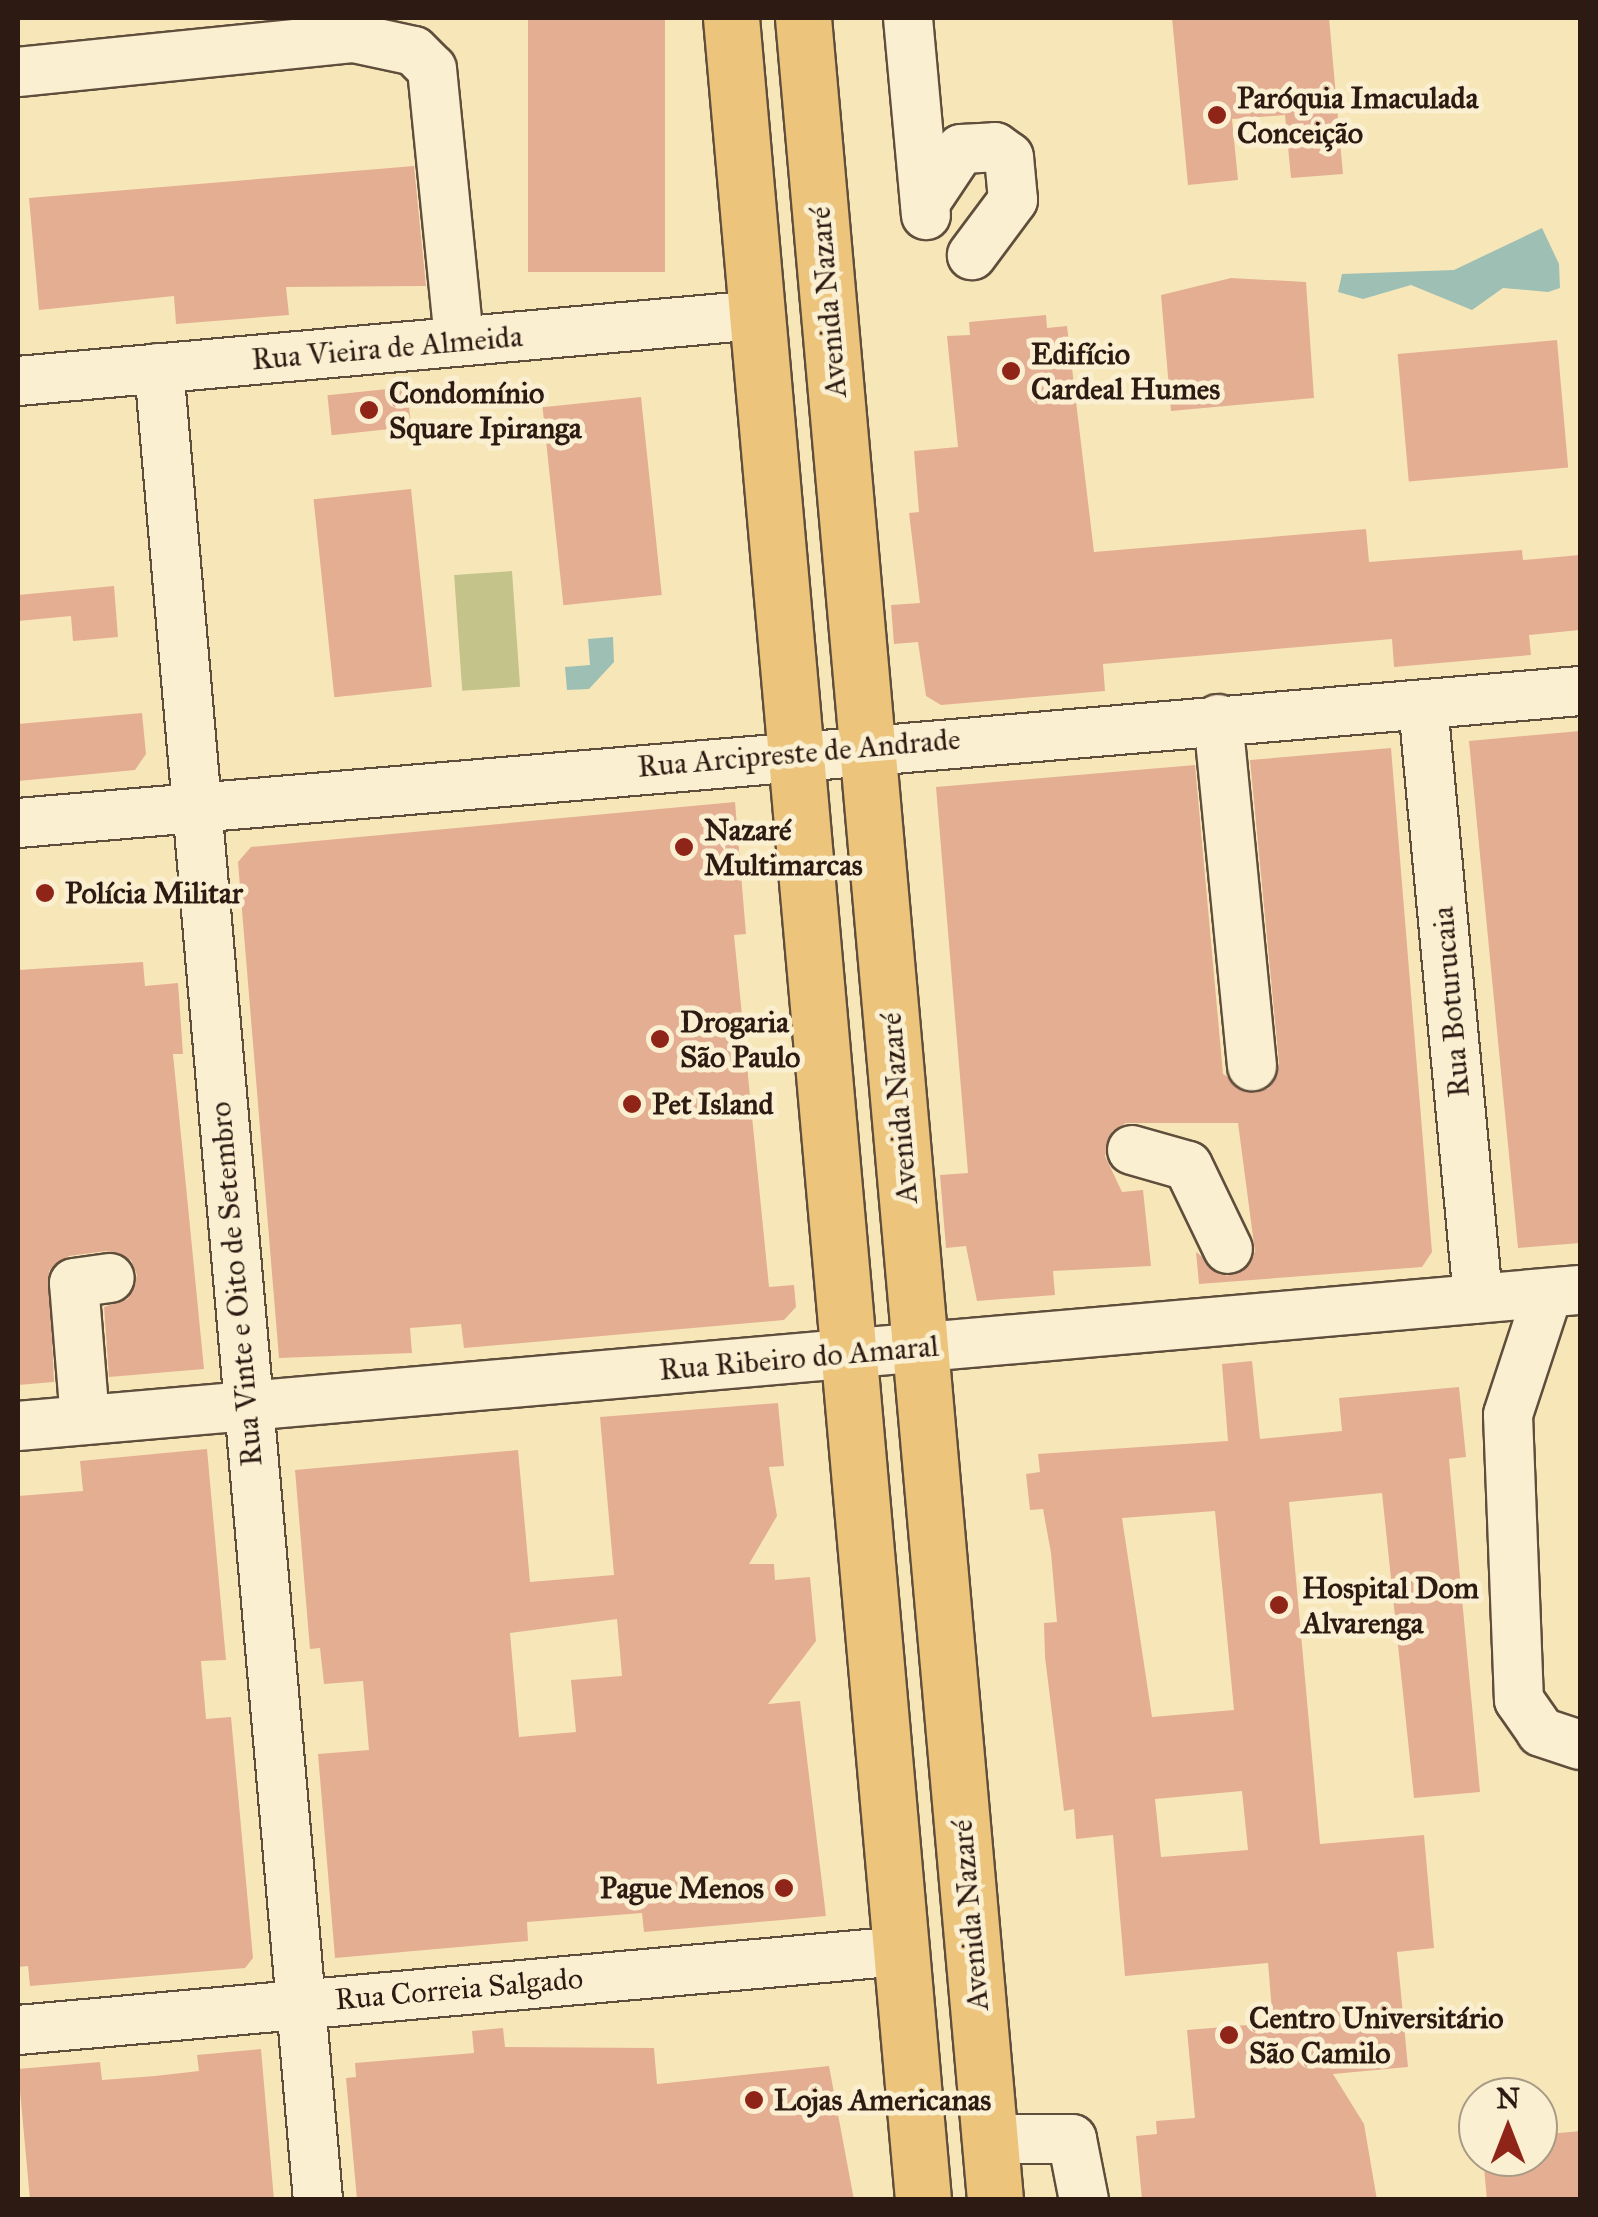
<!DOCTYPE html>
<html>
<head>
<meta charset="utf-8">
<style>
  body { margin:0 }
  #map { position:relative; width:1598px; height:2217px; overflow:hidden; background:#f7e7b8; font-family:"IM FELL Great Primer",serif }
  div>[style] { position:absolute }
  .green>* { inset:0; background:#c3c38a; transform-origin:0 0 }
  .water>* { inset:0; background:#9ebfb3 }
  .building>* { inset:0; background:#e4ae93; transform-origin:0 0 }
  .roads { filter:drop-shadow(2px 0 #604e3c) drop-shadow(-2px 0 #604e3c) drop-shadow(0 2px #604e3c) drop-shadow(0 -2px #604e3c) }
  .minor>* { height:48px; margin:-24px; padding:0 24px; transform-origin:24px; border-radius:24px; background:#faefd1 }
  .major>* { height:55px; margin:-27.5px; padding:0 27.5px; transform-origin:27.5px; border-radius:27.5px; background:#ecc47c }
  .dots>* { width:28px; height:28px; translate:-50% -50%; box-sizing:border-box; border:5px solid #faefd1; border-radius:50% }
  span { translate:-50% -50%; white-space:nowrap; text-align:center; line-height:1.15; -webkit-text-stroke:10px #faefd1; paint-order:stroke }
  .poi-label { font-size:30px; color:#2d1b13; font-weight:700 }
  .left { translate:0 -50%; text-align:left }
  .right { translate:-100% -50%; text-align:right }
  .street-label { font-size:30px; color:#2d1b13 }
  .frame { position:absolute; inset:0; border:20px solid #2d1b13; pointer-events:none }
  .north { position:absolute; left:1458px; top:2077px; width:100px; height:100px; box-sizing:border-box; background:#faefd1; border:2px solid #a89a85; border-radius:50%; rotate:0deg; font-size:28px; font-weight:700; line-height:40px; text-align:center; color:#2d1b13 }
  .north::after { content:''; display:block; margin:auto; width:35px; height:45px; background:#8f2418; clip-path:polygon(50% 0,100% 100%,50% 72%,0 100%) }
</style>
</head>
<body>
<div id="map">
  <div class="green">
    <div style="left:512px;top:571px;width:116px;height:58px;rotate:86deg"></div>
  </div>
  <div class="water">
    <div style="clip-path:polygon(1542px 228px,1559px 264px,1560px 288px,1548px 292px,1503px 288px,1472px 310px,1411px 285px,1363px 299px,1338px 292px,1342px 274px,1454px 270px)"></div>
    <div style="clip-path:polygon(613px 637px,614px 662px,589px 689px,567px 690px,565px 667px,590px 665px,588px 639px)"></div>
  </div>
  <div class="building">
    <div style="left:528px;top:18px;width:137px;height:254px"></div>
    <div style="clip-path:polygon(1172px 18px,1329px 18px,1343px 174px,1291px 178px,1285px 115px,1232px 119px,1238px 180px,1188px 185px)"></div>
    <div style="clip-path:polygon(414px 166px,426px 286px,286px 287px,289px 315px,176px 324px,174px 296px,39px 310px,29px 198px)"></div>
    <div style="clip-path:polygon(1231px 278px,1306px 282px,1314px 398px,1171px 411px,1161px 295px)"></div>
    <div style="clip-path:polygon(1046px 315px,1047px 328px,1067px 326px,1094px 552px,1366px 529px,1369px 562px,1522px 550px,1523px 560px,1580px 555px,1580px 630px,1529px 635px,1531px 655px,1394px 667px,1392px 639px,1103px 664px,1105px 691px,941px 705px,926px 696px,918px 642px,894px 644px,891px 605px,920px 603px,909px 513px,919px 512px,914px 451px,958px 447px,947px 336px,970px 335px,969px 322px)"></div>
    <div style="left:1557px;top:340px;width:128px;height:160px;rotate:85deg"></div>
    <div style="left:407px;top:387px;width:40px;height:80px;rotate:84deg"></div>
    <div style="left:641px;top:397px;width:199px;height:99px;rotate:84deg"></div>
    <div style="left:411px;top:489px;width:199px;height:98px;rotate:84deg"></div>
    <div style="clip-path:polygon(114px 586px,118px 637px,73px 641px,71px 616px,18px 621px,18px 595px)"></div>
    <div style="clip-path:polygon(142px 713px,146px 754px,135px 770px,18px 781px,18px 724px)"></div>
    <div style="clip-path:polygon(1580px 731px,1580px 1243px,1518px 1248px,1469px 741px)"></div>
    <div style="clip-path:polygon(1391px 748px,1432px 1252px,1422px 1267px,1199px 1284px,1196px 1252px,1227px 1276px,1255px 1252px,1238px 1123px,1126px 1123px,1112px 1131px,1105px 1156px,1122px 1192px,1143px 1190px,1151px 1266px,1053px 1271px,1055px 1295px,977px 1301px,966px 1246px,946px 1248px,940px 1175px,968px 1173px,936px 787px,1195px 765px,1223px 1074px,1254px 1093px,1269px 1088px,1279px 1063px,1250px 760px)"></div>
    <div style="clip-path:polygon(735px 802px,746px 934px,734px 935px,769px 1287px,794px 1285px,796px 1307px,784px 1320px,464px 1348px,461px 1324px,410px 1328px,412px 1353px,279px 1358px,238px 862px,251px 847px)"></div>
    <div style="clip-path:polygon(143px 962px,145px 986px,178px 983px,183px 1054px,173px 1054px,204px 1369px,109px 1377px,104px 1307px,128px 1299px,137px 1275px,131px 1260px,106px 1251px,69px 1256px,49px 1271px,54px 1382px,18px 1385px,18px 970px)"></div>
    <div style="clip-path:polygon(evenodd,1252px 1361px,1260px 1439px,1342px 1431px,1339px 1398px,1459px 1387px,1466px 1457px,1449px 1459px,1480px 1792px,1414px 1798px,1382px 1493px,1289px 1502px,1320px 1844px,1424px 1835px,1434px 1948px,1397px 1952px,1408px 2067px,1333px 2074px,1364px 2124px,1377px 2200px,1142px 2200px,1136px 2136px,1157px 2134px,1156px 2121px,1195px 2118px,1187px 2030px,1273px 2023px,1268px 1963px,1125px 1976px,1113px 1835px,1076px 1839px,1074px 1809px,1064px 1811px,1045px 1657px,1044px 1623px,1057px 1622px,1051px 1553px,1043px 1509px,1030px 1510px,1026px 1474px,1040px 1472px,1038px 1454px,1228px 1441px,1222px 1364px,1252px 1361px,1215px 1511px,1234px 1710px,1152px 1717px,1122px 1518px,1215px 1511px,1252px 1361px,1242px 1791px,1248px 1850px,1161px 1857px,1155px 1799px,1242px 1791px)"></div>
    <div style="clip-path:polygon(evenodd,778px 1403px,784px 1466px,769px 1467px,777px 1516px,749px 1564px,774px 1564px,775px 1580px,810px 1577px,816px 1641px,768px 1704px,800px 1701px,826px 1916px,644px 1932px,642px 1913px,527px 1922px,528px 1941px,335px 1958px,318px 1754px,369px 1750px,363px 1681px,324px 1684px,320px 1648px,310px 1649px,295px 1470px,518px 1450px,530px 1582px,614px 1575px,600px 1417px,778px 1403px,617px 1619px,622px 1676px,571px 1680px,576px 1732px,519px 1737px,510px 1633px,617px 1619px)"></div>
    <div style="clip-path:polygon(207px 1449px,226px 1660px,201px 1661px,206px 1719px,231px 1717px,253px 1958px,245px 1968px,30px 1986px,28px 1966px,18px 1967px,18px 1496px,83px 1491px,80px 1461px)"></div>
    <div style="clip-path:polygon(503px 2028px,505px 2047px,654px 2048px,657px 2084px,829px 2066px,854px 2200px,357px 2200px,346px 2078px,356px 2077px,355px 2063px,474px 2053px,472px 2031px)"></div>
    <div style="clip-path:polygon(261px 2049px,274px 2200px,30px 2200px,18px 2069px,100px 2062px,102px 2080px,155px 2076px,199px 2071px,197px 2055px)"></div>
    <div style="clip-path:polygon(1580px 2131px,1580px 2200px,1487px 2200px,1483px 2157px,1538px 2157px,1538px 2135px)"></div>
  </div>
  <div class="roads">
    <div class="minor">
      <div style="left:908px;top:18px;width:198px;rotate:84.8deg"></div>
      <div style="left:18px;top:72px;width:338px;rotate:-5.8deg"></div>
      <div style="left:354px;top:38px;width:61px;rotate:12.2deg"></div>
      <div style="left:414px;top:51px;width:25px;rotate:45deg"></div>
      <div style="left:432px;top:69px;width:273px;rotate:84.3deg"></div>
      <div style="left:925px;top:203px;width:65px;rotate:-56.3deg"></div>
      <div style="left:961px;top:149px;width:34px;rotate:-3deg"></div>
      <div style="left:995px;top:147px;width:17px;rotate:36deg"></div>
      <div style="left:1009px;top:157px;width:43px;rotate:84.7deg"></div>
      <div style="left:1013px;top:200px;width:69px;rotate:126.7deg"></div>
      <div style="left:159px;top:368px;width:1839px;rotate:85.04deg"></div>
      <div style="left:18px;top:381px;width:742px;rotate:-5.1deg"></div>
      <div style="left:1423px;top:705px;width:596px;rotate:84.7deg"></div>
      <div style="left:1218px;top:719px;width:349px;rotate:84.4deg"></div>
      <div style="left:18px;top:823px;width:1568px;rotate:-4.83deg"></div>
      <div style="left:1132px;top:1150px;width:58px;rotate:15.9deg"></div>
      <div style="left:1188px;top:1166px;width:92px;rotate:64.3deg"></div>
      <div style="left:1548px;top:1293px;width:128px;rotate:108.2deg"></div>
      <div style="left:1508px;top:1415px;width:285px;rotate:87.8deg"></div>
      <div style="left:1519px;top:1700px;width:39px;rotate:55deg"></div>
      <div style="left:1541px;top:1732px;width:41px;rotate:18.4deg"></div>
      <div style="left:85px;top:1420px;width:137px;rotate:-94.6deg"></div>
      <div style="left:74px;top:1283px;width:36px;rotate:-8deg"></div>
      <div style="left:18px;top:1426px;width:1568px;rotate:-4.98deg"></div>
      <div style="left:18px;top:2030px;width:887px;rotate:-5.11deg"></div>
      <div style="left:989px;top:2139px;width:83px"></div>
      <div style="left:1072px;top:2139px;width:62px;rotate:78.9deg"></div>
    </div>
    <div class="major">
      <div style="left:731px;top:18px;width:2190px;rotate:84.97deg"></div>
      <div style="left:803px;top:18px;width:2190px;rotate:84.97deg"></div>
    </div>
  </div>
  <div class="dots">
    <div style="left:1217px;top:115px;background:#8f2418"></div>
    <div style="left:1011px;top:371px;background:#8f2418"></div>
    <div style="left:369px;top:410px;background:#8f2418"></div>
    <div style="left:684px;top:847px;background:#8f2418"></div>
    <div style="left:45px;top:893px;background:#8f2418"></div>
    <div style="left:660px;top:1039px;background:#8f2418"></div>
    <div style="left:632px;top:1104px;background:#8f2418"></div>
    <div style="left:1279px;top:1605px;background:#8f2418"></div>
    <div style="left:784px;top:1888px;background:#8f2418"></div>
    <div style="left:1229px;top:2035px;background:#8f2418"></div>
    <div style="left:754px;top:2100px;background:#8f2418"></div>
  </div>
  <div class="poi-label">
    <span class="left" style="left:1237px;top:115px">Paróquia Imaculada<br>Conceição</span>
    <span class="left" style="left:1031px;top:371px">Edifício<br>Cardeal Humes</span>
    <span class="left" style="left:389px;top:410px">Condomínio<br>Square Ipiranga</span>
    <span class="left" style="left:704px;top:847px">Nazaré<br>Multimarcas</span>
    <span class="left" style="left:65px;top:893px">Polícia Militar</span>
    <span class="left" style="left:680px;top:1039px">Drogaria<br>São Paulo</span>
    <span class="left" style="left:652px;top:1104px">Pet Island</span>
    <span class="left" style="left:1302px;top:1605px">Hospital Dom<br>Alvarenga</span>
    <span class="right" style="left:764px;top:1888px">Pague Menos</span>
    <span class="left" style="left:1249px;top:2035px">Centro Universitário<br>São Camilo</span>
    <span class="left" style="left:774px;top:2100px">Lojas Americanas</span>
  </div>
  <div class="street-label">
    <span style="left:828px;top:302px;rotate:-95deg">Avenida Nazaré</span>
    <span style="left:387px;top:348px;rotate:-5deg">Rua Vieira de Almeida</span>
    <span style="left:799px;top:753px;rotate:-5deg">Rua Arcipreste de Andrade</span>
    <span style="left:1451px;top:1002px;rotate:-95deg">Rua Boturucaia</span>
    <span style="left:899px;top:1108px;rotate:-95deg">Avenida Nazaré</span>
    <span style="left:236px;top:1284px;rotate:-95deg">Rua Vinte e Oito de Setembro</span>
    <span style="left:799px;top:1358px;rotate:-5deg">Rua Ribeiro do Amaral</span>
    <span style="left:970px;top:1915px;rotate:-95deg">Avenida Nazaré</span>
    <span style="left:459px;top:1989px;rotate:-5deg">Rua Correia Salgado</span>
  </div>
  <div class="frame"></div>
  <div class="north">N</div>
</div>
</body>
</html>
